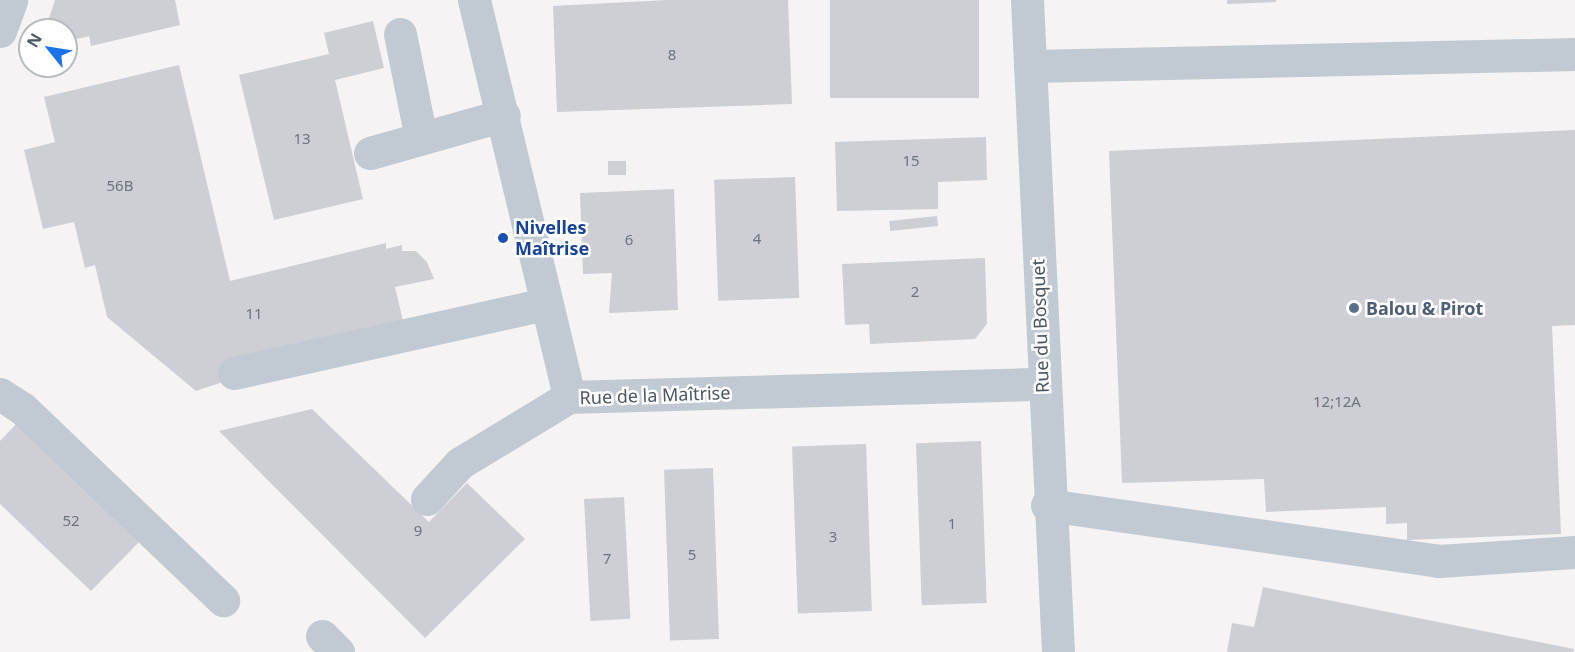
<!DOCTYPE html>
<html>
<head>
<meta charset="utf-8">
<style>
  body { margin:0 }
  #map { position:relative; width:1575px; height:652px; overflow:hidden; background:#f5f3f3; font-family:"Noto Sans",sans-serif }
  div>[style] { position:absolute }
  .building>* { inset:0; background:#cdcfd5; transform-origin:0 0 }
  .minor>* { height:33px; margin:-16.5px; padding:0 16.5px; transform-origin:16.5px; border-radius:16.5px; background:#c1cad2 }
  .dots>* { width:16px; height:16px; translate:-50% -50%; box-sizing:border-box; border:3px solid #fff; border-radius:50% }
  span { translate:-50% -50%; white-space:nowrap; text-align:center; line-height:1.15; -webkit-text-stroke:5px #fff; paint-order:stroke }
  .number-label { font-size:15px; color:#6b747e }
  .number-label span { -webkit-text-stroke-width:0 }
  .transit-label { font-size:18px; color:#164399; font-weight:700 }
  .left { translate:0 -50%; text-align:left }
  .service-label { font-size:18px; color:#4e5e75; font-weight:700 }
  .street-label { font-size:18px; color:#4a5661 }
  .north { position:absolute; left:18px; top:18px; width:60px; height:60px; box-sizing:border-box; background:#fff; border:2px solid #b7bbc0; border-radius:50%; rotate:300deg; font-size:16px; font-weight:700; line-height:24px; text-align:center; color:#4a5661 }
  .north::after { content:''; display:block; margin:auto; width:21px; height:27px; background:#1a73e8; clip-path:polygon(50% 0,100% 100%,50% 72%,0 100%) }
</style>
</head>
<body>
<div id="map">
  <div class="building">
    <div style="clip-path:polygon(55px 0,175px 0,180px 25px,91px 46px,89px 36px,66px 42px,66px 30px,45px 30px)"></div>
    <div style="clip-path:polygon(667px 0,788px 0,792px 104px,557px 112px,553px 6px)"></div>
    <div style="left:830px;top:0;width:149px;height:98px"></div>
    <div style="clip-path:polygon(1227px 0,1276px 0,1276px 2px,1227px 4px)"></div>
    <div style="clip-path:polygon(373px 21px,384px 68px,335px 80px,363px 199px,274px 220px,239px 75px,329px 54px,324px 33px)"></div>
    <div style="clip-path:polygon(179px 65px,230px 281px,386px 243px,386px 249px,402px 245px,402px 251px,416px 251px,427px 262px,434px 279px,395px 287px,403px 321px,196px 391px,107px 317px,95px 265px,85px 268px,74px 222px,43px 229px,24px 150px,55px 142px,44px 97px)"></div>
    <div style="clip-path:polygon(1575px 130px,1575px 325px,1552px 326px,1561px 534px,1407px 540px,1407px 523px,1386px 524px,1386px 507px,1266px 512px,1264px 479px,1122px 483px,1109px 151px)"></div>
    <div style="clip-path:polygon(986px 137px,987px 180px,938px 182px,938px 209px,837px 211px,835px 142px)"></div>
    <div style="left:626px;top:161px;width:14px;height:18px;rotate:90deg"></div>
    <div style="left:795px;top:177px;width:121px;height:81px;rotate:88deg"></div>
    <div style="clip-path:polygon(674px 189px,678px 310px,609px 313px,612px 273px,583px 274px,580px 193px)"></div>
    <div style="left:937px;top:216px;width:10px;height:48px;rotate:84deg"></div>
    <div style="clip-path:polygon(985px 258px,987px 324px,975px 339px,870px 344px,869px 324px,845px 325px,842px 264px)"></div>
    <div style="clip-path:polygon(312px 409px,429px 522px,467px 483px,525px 539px,425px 638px,219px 431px)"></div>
    <div style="clip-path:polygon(19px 421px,142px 539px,91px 591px,0 504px,0 441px)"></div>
    <div style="left:981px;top:441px;width:162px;height:65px;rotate:88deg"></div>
    <div style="left:866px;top:444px;width:167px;height:74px;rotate:88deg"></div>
    <div style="left:713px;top:468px;width:171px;height:49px;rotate:88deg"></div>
    <div style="left:624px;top:497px;width:122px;height:40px;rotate:87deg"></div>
    <div style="clip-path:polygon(1263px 587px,1574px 649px,1573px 652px,1227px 652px,1232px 623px,1254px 627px)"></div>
  </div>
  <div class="minor">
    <div style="left:474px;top:0;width:408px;rotate:76.5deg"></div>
    <div style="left:569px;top:397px;width:473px;rotate:-1.6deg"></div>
    <div style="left:1027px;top:0;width:653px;rotate:87.28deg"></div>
    <div style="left:0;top:31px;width:33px;rotate:-70deg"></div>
    <div style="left:400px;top:34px;width:106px;rotate:78.6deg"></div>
    <div style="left:1030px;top:66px;width:545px;rotate:-1.26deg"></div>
    <div style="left:370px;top:153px;width:139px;rotate:-15.8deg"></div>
    <div style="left:234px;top:373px;width:319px;rotate:-12.5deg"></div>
    <div style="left:0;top:394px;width:27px;rotate:33deg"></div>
    <div style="left:23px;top:409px;width:277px;rotate:43.7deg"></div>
    <div style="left:427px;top:499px;width:49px;rotate:-47.5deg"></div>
    <div style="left:460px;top:463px;width:127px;rotate:-31.2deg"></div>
    <div style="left:1047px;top:505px;width:396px;rotate:8.1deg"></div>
    <div style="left:1439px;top:561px;width:136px;rotate:-3.8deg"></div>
    <div style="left:322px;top:636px;width:23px;rotate:45deg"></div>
  </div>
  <div class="dots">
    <div style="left:503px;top:238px;background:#1a4fb4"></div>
    <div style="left:1354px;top:308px;background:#5c6f8a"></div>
  </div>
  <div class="number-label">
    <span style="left:672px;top:55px">8</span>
    <span style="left:302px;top:139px">13</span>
    <span style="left:911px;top:161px">15</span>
    <span style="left:120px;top:186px">56B</span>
    <span style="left:757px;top:239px">4</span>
    <span style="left:629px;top:240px">6</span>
    <span style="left:915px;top:292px">2</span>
    <span style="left:254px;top:314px">11</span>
    <span style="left:1337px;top:402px">12;12A</span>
    <span style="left:71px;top:521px">52</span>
    <span style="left:952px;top:524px">1</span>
    <span style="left:418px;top:531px">9</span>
    <span style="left:833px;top:537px">3</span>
    <span style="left:692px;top:555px">5</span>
    <span style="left:607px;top:559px">7</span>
  </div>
  <div class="transit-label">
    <span class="left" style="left:515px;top:238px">Nivelles<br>Maîtrise</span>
  </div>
  <div class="service-label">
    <span class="left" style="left:1366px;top:308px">Balou &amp; Pirot</span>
  </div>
  <div class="street-label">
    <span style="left:1040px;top:326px;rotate:-92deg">Rue du Bosquet</span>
    <span style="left:655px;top:395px;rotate:-2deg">Rue de la Maîtrise</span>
  </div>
  <div class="north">N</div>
</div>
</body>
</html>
